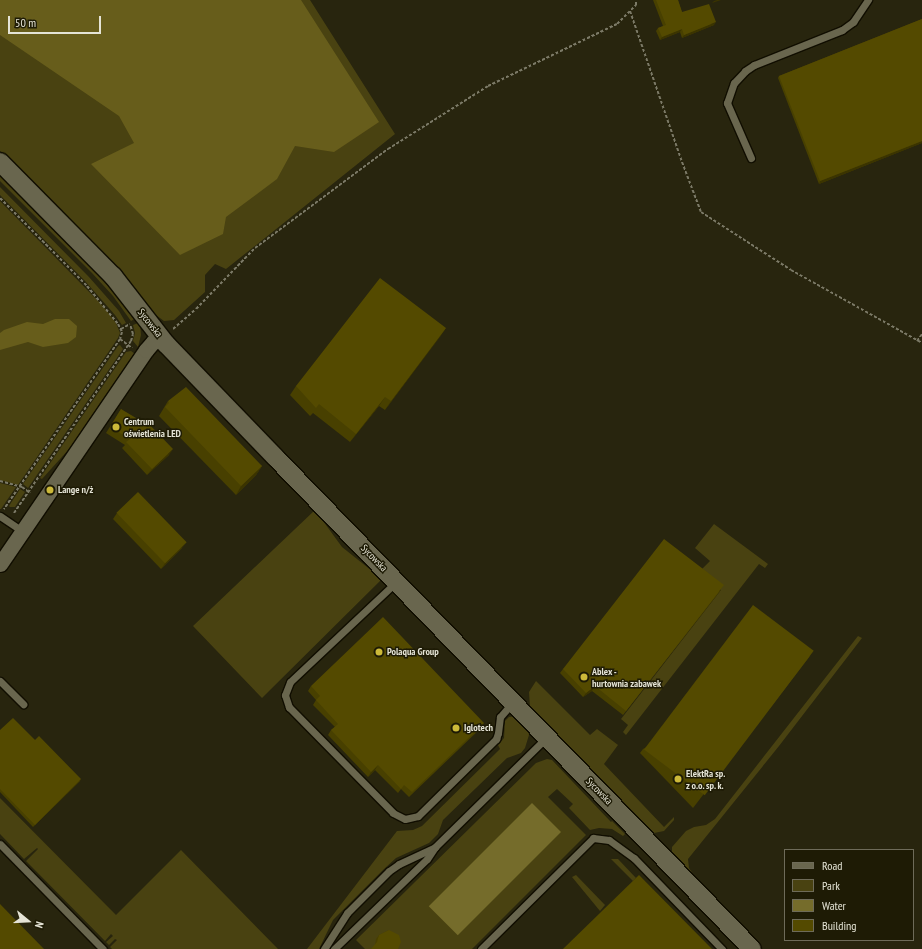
<!DOCTYPE html>
<html>
<head>
<meta charset="utf-8">
<style>
  body { margin:0 }
  #map { position:relative; width:922px; height:949px; overflow:hidden; background:#28250e; font-family:"PT Sans Narrow",sans-serif }
  div>[style] { position:absolute }
  .green>* { inset:0; background:#494211 }
  .forest>* { inset:0; background:#675d1b }
  .water>* { inset:0; background:#756c2b; transform-origin:0 0 }
  .path>* { height:2px; margin-top:-1px; transform-origin:0; background:repeating-linear-gradient(90deg,#7c7a67 0 3px,transparent 0 5px) }
  .roads { filter:drop-shadow(1px 0 #110e00) drop-shadow(-1px 0 #110e00) drop-shadow(0 1px #110e00) drop-shadow(0 -1px #110e00) }
  .service>* { height:7px; margin:-3.5px; padding:0 3.5px; transform-origin:3.5px; border-radius:3.5px; background:#69664e }
  .minor>* { height:15px; margin:-7.5px; padding:0 7.5px; transform-origin:7.5px; border-radius:7.5px; background:#69664e }
  .tertiary>* { height:18px; margin:-9px; padding:0 9px; transform-origin:9px; border-radius:9px; background:#69664e }
  .wall>* { inset:0; background:#484000 }
  .shaded-wall>* { inset:0; background:#3b3400; transform-origin:0 0 }
  .building>* { inset:0; background:#544a00; transform-origin:0 0 }
  .dots>* { width:11px; height:11px; translate:-50% -50%; box-sizing:border-box; border:2px solid #1e1b05; border-radius:50% }
  span { translate:-50% -50%; white-space:nowrap; text-align:center; line-height:1.15; -webkit-text-stroke:3px #1e1b05; paint-order:stroke }
  .street-label { font-size:10px; color:#e5e4d6 }
  .poi-label { font-size:10px; color:#e5e4d6; font-weight:700 }
  .left { translate:0 -50%; text-align:left }
  .legend { position:absolute; left:784px; top:849px; width:130px; height:92px; box-sizing:border-box; background:#1e1b05; border:1px solid #6e6b59; margin:0; padding:5px 7px; list-style:none; font-size:12px; color:#e5e4d6 }
  .legend li { display:flex; align-items:center; gap:8px; height:20px }
  .legend b { width:20px; border:1px solid #6e6b59 }
  .north { position:absolute; left:8px; top:901px; width:40px; height:40px; -webkit-text-stroke:3px #1e1b05; paint-order:stroke; rotate:108deg; font-size:11px; font-weight:700; line-height:16px; text-align:center; color:#e5e4d6 }
  .north::after { content:''; display:block; margin:auto; width:14px; height:18px; background:#e5e4d6; clip-path:polygon(50% 0,100% 100%,50% 72%,0 100%) }
  .scale { position:absolute; left:8px; top:16px; width:93px; height:18px; box-sizing:border-box; border:2px solid #e5e4d6; border-top:0; padding-left:5px; font-size:12px; line-height:14px; white-space:nowrap; color:#e5e4d6; -webkit-text-stroke:3px #1e1b05; paint-order:stroke }
</style>
</head>
<body>
<div id="map">
  <div class="green">
    <div style="clip-path:polygon(0 0,310px 0,395px 134px,226px 269px,215px 264px,205px 275px,205px 292px,174px 320px,164px 321px,156px 315px,120px 274px,0 151px)"></div>
    <div style="clip-path:polygon(0 172px,96px 269px,136px 318px,131px 321px,113px 296px,92px 273px,0 181px)"></div>
    <div style="clip-path:polygon(0 187px,89px 277px,119px 311px,126px 323px,122px 325px,115px 315px,85px 281px,0 195px)"></div>
    <div style="clip-path:polygon(0 201px,103px 306px,116px 323px,120px 333px,118px 338px,18px 485px,0 480px)"></div>
    <div style="clip-path:polygon(138px 323px,140px 323px,141px 335px,138px 347px,133px 341px,135px 333px,133px 325px)"></div>
    <div style="clip-path:polygon(120px 345px,123px 349px,28px 488px,23px 484px,118px 346px)"></div>
    <div style="clip-path:polygon(131px 351px,135px 354px,70px 448px,42px 479px,40px 478px,126px 352px)"></div>
    <div style="clip-path:polygon(0 483px,16px 487px,1px 509px,0 509px)"></div>
    <div style="clip-path:polygon(20px 489px,25px 492px,15px 507px,10px 507px,9px 506px)"></div>
    <div style="clip-path:polygon(315px 510px,342px 547px,382px 579px,262px 698px,193px 626px)"></div>
    <div style="clip-path:polygon(714px 524px,768px 564px,765px 568px,759px 564px,626px 735px,623px 732px,628px 725px,621px 719px,721px 590px,699px 572px,710px 561px,695px 548px)"></div>
    <div style="clip-path:polygon(858px 636px,862px 638px,779px 746px,688px 859px,689px 868px,697px 880px,677px 861px,672px 853px,672px 847px,686px 831px,694px 827px,706px 825px,715px 819px)"></div>
    <div style="clip-path:polygon(536px 681px,590px 735px,597px 729px,618px 745px,604px 764px,664px 827px,674px 817px,674px 820px,664px 831px,654px 833px,530px 707px,529px 692px)"></div>
    <div style="clip-path:polygon(515px 716px,527px 725px,529px 735px,525px 748px,521px 753px,507px 758px,443px 820px,438px 834px,429px 843px,396px 858px,384px 869px,333px 920px,319px 949px,307px 949px,397px 831px,413px 830px,422px 826px,500px 749px,498px 745px,504px 738px,505px 721px,509px 717px)"></div>
    <div style="clip-path:polygon(547px 759px,552px 760px,611px 822px,612px 821px,625px 834px,623px 836px,612px 829px,599px 828px,590px 830px,569px 808px,573px 804px,557px 789px,548px 797px,586px 835px,472px 949px,365px 949px,356px 940px,536px 763px)"></div>
    <div style="clip-path:polygon(0 798px,116px 915px,181px 850px,278px 949px,112px 949px,110px 947px,117px 940px,115px 939px,109px 945px,106px 942px,113px 936px,111px 934px,105px 941px,26px 861px,38px 849px,37px 848px,24px 859px,0 834px)"></div>
    <div style="clip-path:polygon(611px 859px,618px 859px,636px 878px,633px 881px)"></div>
    <div style="clip-path:polygon(576px 875px,605px 905px,600px 911px,572px 877px)"></div>
  </div>
  <div class="forest">
    <div style="clip-path:polygon(0 0,301px 0,379px 122px,334px 152px,295px 146px,277px 179px,226px 217px,223px 234px,180px 255px,91px 164px,134px 143px,119px 116px,0 35px)"></div>
    <div style="clip-path:polygon(55px 319px,69px 319px,77px 326px,76px 337px,68px 343px,43px 347px,28px 342px,0 350px,0 333px,4px 330px,27px 322px,43px 324px)"></div>
  </div>
  <div class="water">
    <div style="left:532px;top:803px;width:41px;height:146px;rotate:45deg"></div>
  </div>
  <div class="path">
    <div style="left:630px;top:11px;width:160px;rotate:71deg"></div>
    <div style="left:682px;top:162px;width:53px;rotate:69.2deg"></div>
    <div style="left:701px;top:212px;width:107px;rotate:32.8deg"></div>
    <div style="left:791px;top:270px;width:150px;rotate:29.1deg"></div>
    <div style="left:0;top:198px;width:124px;rotate:45.3deg"></div>
    <div style="left:87px;top:286px;width:49px;rotate:50.8deg"></div>
    <div style="left:118px;top:324px;width:9px;rotate:63deg"></div>
    <div style="left:122px;top:332px;width:7px;rotate:106deg"></div>
    <div style="left:120px;top:339px;width:206px;rotate:124.3deg"></div>
    <div style="left:121px;top:329px;width:10px;rotate:-29deg"></div>
    <div style="left:173px;top:329px;width:30px;rotate:-41deg"></div>
    <div style="left:196px;top:309px;width:85px;rotate:-46deg"></div>
    <div style="left:255px;top:248px;width:166px;rotate:-36.7deg"></div>
    <div style="left:388px;top:149px;width:118px;rotate:-32.2deg"></div>
    <div style="left:488px;top:86px;width:143px;rotate:-25.7deg"></div>
    <div style="left:617px;top:24px;width:27px;rotate:-45deg"></div>
    <div style="left:636px;top:5px;width:5px;rotate:-90deg"></div>
    <div style="left:120px;top:339px;width:15px;rotate:37deg"></div>
    <div style="left:917px;top:341px;width:9px;rotate:-54deg"></div>
    <div style="left:0;top:481px;width:23px;rotate:15deg"></div>
    <div style="left:22px;top:487px;width:10px;rotate:37deg"></div>
    <div style="left:14px;top:513px;width:208px;rotate:-55.8deg"></div>
    <div style="left:131px;top:341px;width:7px;rotate:-74deg"></div>
    <div style="left:133px;top:334px;width:10px;rotate:-107deg"></div>
  </div>
  <div class="roads">
    <div class="service">
      <div style="left:751px;top:158px;width:60px;rotate:-113.6deg"></div>
      <div style="left:727px;top:103px;width:21px;rotate:-71deg"></div>
      <div style="left:734px;top:83px;width:16px;rotate:-47deg"></div>
      <div style="left:745px;top:71px;width:11px;rotate:-34deg"></div>
      <div style="left:754px;top:65px;width:95px;rotate:-21.7deg"></div>
      <div style="left:842px;top:30px;width:14px;rotate:-36deg"></div>
      <div style="left:853px;top:22px;width:27px;rotate:-56deg"></div>
      <div style="left:0;top:516px;width:27px;rotate:34deg"></div>
      <div style="left:395px;top:583px;width:144px;rotate:136.7deg"></div>
      <div style="left:290px;top:682px;width:14px;rotate:111deg"></div>
      <div style="left:285px;top:695px;width:13px;rotate:72deg"></div>
      <div style="left:289px;top:707px;width:148px;rotate:45.5deg"></div>
      <div style="left:393px;top:813px;width:13px;rotate:27deg"></div>
      <div style="left:405px;top:819px;width:13px;rotate:-13deg"></div>
      <div style="left:418px;top:816px;width:110px;rotate:-44.6deg"></div>
      <div style="left:496px;top:739px;width:6px;rotate:-72deg"></div>
      <div style="left:498px;top:733px;width:16px;rotate:-83deg"></div>
      <div style="left:500px;top:717px;width:18px;rotate:-49deg"></div>
      <div style="left:0;top:681px;width:33px;rotate:45deg"></div>
      <div style="left:0;top:844px;width:147px;rotate:45.6deg"></div>
      <div style="left:324px;top:949px;width:43px;rotate:-57.4deg"></div>
      <div style="left:347px;top:913px;width:59px;rotate:-45deg"></div>
      <div style="left:389px;top:871px;width:12px;rotate:-35deg"></div>
      <div style="left:399px;top:864px;width:40px;rotate:-25deg"></div>
      <div style="left:334px;top:949px;width:129px;rotate:-44.1deg"></div>
      <div style="left:427px;top:859px;width:14px;rotate:-56deg"></div>
      <div style="left:435px;top:847px;width:157px;rotate:-44.5deg"></div>
      <div style="left:481px;top:949px;width:158px;rotate:-44.7deg"></div>
      <div style="left:593px;top:838px;width:16px;rotate:7deg"></div>
      <div style="left:609px;top:840px;width:31px;rotate:36deg"></div>
      <div style="left:634px;top:858px;width:127px;rotate:46deg"></div>
    </div>
    <div class="minor">
      <div style="left:0;top:564px;width:259px;rotate:-55.7deg"></div>
      <div style="left:146px;top:350px;width:11px;rotate:-49deg"></div>
      <div style="left:153px;top:342px;width:9px;rotate:-27deg"></div>
    </div>
    <div class="tertiary">
      <div style="left:0;top:162px;width:161px;rotate:45.3deg"></div>
      <div style="left:113px;top:276px;width:86px;rotate:52.1deg"></div>
      <div style="left:166px;top:344px;width:157px;rotate:46deg"></div>
      <div style="left:275px;top:457px;width:685px;rotate:45.89deg"></div>
    </div>
  </div>
  <div class="wall">
    <div style="clip-path:polygon(653px 0,678px 0,682px 12px,714px 25px,682px 38px,680px 32px,660px 40px,656px 31px,658px 28px,663px 26px)"></div>
    <div style="clip-path:polygon(922px 19px,922px 143px,819px 184px,778px 78px,779px 76px)"></div>
    <div style="clip-path:polygon(446px 328px,385px 410px,379px 406px,350px 442px,313px 413px,310px 416px,290px 395px,296px 386px)"></div>
    <div style="clip-path:polygon(168px 401px,262px 466px,256px 475px,236px 495px,159px 416px)"></div>
    <div style="clip-path:polygon(121px 409px,169px 455px,147px 475px,122px 448px,125px 445px,106px 433px)"></div>
    <div style="clip-path:polygon(117px 513px,182px 548px,161px 569px,113px 519px)"></div>
    <div style="clip-path:polygon(721px 590px,623px 715px,592px 691px,583px 697px,560px 673px,563px 669px)"></div>
    <div style="clip-path:polygon(810px 656px,693px 808px,640px 753px,643px 749px)"></div>
    <div style="clip-path:polygon(311px 686px,481px 728px,409px 797px,401px 789px,398px 793px,375px 770px,368px 777px,328px 735px,331px 730px,335px 727px,313px 705px,316px 700px,308px 691px)"></div>
    <div style="clip-path:polygon(0 730px,35px 740px,80px 781px,33px 827px,0 792px)"></div>
    <div style="clip-path:polygon(389px 930px,375px 945px,376px 939px,379px 935px)"></div>
  </div>
  <div class="shaded-wall">
    <div style="clip-path:polygon(717px 0,721px 0,712px 3px,714px 1px)"></div>
    <div style="clip-path:polygon(716px 22px,714px 25px,682px 38px,684px 35px)"></div>
    <div style="clip-path:polygon(682px 29px,680px 32px,660px 40px,662px 37px)"></div>
    <div style="clip-path:polygon(922px 141px,922px 143px,819px 184px,820px 181px)"></div>
    <div style="clip-path:polygon(446px 328px,440px 337px,385px 410px,391px 401px)"></div>
    <div style="clip-path:polygon(385px 397px,379px 406px,350px 442px,356px 434px)"></div>
    <div style="clip-path:polygon(173px 449px,169px 455px,147px 475px,152px 469px)"></div>
    <div style="clip-path:polygon(262px 466px,256px 475px,236px 495px,241px 486px)"></div>
    <div style="clip-path:polygon(187px 542px,182px 548px,161px 569px,166px 562px)"></div>
    <div style="clip-path:polygon(595px 686px,592px 691px,583px 697px,586px 693px)"></div>
    <div style="left:484px;top:723px;width:6px;height:100px;rotate:121deg"></div>
    <div style="clip-path:polygon(378px 765px,375px 770px,368px 777px,371px 772px)"></div>
    <div style="clip-path:polygon(81px 779px,80px 781px,33px 827px)"></div>
  </div>
  <div class="building">
    <div style="clip-path:polygon(656px 0,678px 0,682px 12px,709px 4px,716px 22px,684px 35px,682px 29px,662px 37px,658px 28px,666px 25px)"></div>
    <div style="clip-path:polygon(922px 19px,922px 141px,820px 181px,779px 76px)"></div>
    <div style="clip-path:polygon(380px 278px,446px 328px,391px 401px,385px 397px,356px 434px,319px 404px,316px 408px,296px 386px)"></div>
    <div style="clip-path:polygon(186px 387px,262px 466px,241px 486px,165px 407px,169px 403px,168px 401px)"></div>
    <div style="clip-path:polygon(121px 409px,146px 424px,147px 422px,173px 449px,152px 469px,126px 442px,130px 439px,110px 427px)"></div>
    <div style="left:138px;top:492px;width:70px;height:30px;rotate:46deg"></div>
    <div style="clip-path:polygon(664px 539px,724px 585px,626px 711px,595px 686px,586px 693px,563px 669px)"></div>
    <div style="left:753px;top:605px;width:76px;height:181px;rotate:37deg"></div>
    <div style="clip-path:polygon(383px 617px,484px 723px,412px 792px,404px 785px,401px 789px,378px 765px,371px 772px,331px 730px,338px 724px,316px 700px,320px 696px,311px 686px)"></div>
    <div style="clip-path:polygon(13px 718px,35px 740px,39px 736px,81px 779px,35px 825px,0 789px,0 730px)"></div>
    <div style="clip-path:polygon(639px 875px,712px 949px,563px 949px)"></div>
    <div style="clip-path:polygon(0 904px,44px 949px,0 949px)"></div>
    <div style="clip-path:polygon(389px 930px,399px 935px,401px 942px,398px 949px,371px 949px,377px 942px,379px 935px)"></div>
  </div>
  <div class="dots">
    <div style="left:116px;top:427px;background:#ccb939"></div>
    <div style="left:50px;top:490px;background:#ccb939"></div>
    <div style="left:379px;top:652px;background:#ccb939"></div>
    <div style="left:584px;top:677px;background:#ccb939"></div>
    <div style="left:456px;top:728px;background:#ccb939"></div>
    <div style="left:678px;top:779px;background:#ccb939"></div>
  </div>
  <div class="street-label">
    <span style="left:150px;top:323px;rotate:52deg">Sycowska</span>
    <span style="left:374px;top:558px;rotate:46deg">Sycowska</span>
    <span style="left:599px;top:791px;rotate:46deg">Sycowska</span>
  </div>
  <div class="poi-label">
    <span class="left" style="left:124px;top:427px">Centrum<br>oświetlenia LED</span>
    <span class="left" style="left:58px;top:490px">Lange n/ż</span>
    <span class="left" style="left:387px;top:652px">Polaqua Group</span>
    <span class="left" style="left:592px;top:677px">Ablex -<br>hurtownia zabawek</span>
    <span class="left" style="left:464px;top:728px">Iglotech</span>
    <span class="left" style="left:686px;top:779px">ElektRa sp.<br>z o.o. sp. k.</span>
  </div>
  <ul class="legend">
  <li><b style="height:5px;background:#69664e"></b>Road</li>
  <li><b style="height:11px;background:#494211"></b>Park</li>
  <li><b style="height:11px;background:#756c2b"></b>Water</li>
  <li><b style="height:11px;background:#544a00"></b>Building</li>
  </ul>
  <div class="north">N</div>
  <div class="scale">50 m</div>
</div>
</body>
</html>
